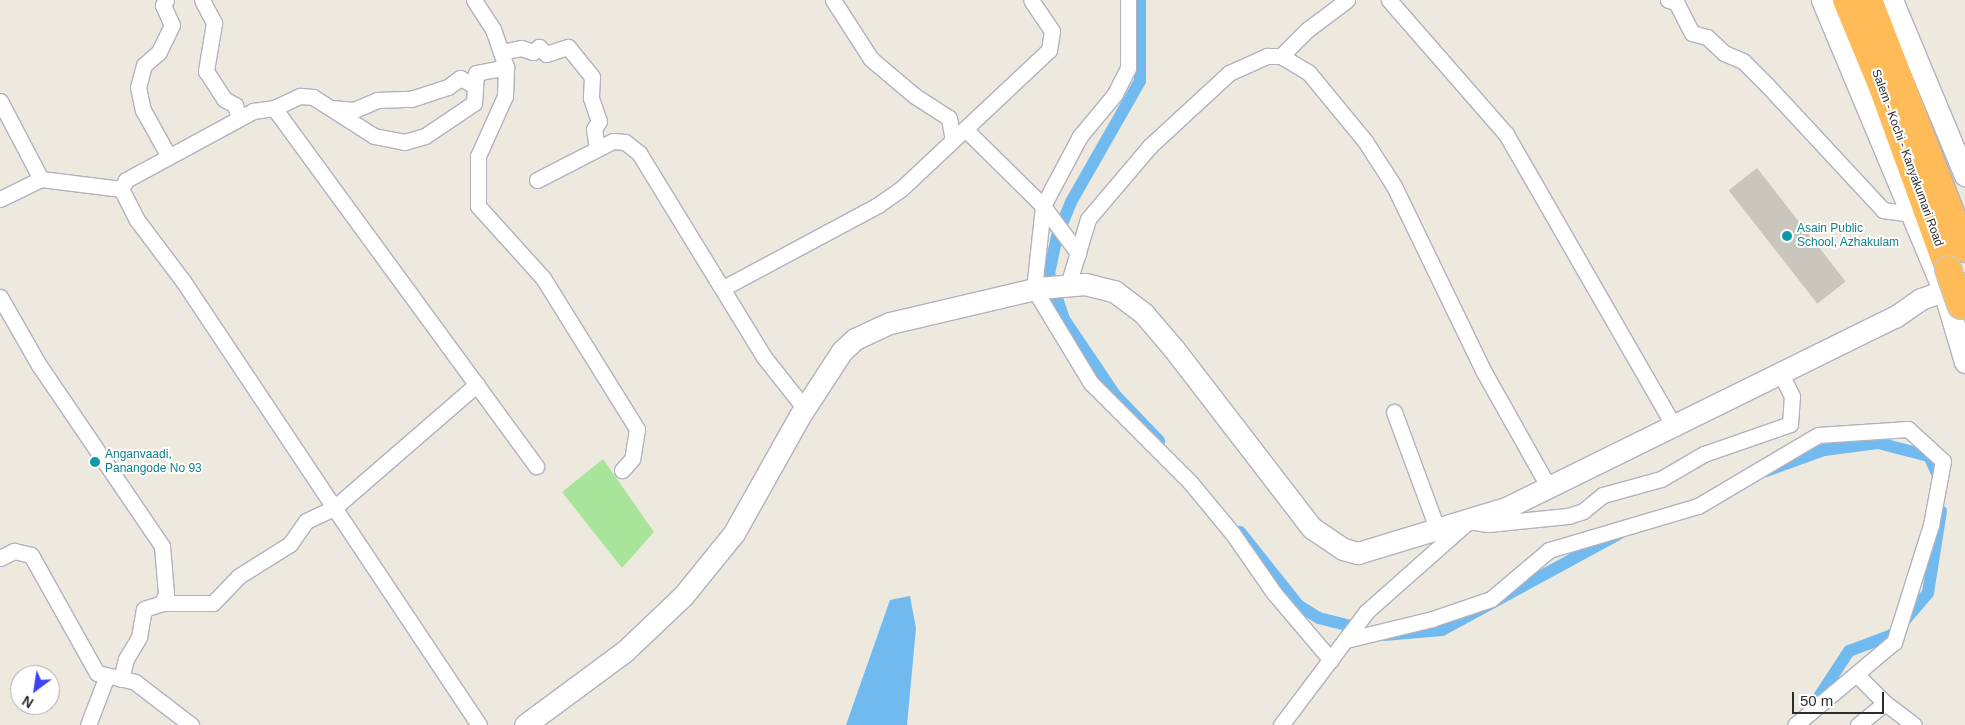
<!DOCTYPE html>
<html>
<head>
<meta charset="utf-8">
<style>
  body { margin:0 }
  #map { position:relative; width:1965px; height:725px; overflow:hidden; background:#eee9de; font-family:Helvetica,sans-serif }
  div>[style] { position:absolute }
  .green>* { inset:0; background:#a8e49a }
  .water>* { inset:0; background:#71baf0 }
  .canal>* { height:12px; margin:-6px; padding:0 6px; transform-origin:6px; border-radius:6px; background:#71baf0 }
  .building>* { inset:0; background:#c9c6bd; transform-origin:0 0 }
  .roads { filter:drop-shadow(1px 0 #b2b2bf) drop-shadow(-1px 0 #b2b2bf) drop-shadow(0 1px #b2b2bf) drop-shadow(0 -1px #b2b2bf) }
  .street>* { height:15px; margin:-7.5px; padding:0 7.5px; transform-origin:7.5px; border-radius:7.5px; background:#fff }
  .secondary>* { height:21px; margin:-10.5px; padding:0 10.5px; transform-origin:10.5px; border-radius:10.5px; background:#fff }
  .highway>* { height:26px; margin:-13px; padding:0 13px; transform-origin:13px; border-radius:13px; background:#ffbb58 }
  .bridges { filter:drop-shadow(1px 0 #c8c8c8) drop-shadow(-1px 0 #c8c8c8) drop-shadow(0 1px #c8c8c8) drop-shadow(0 -1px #c8c8c8) }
  .highway-bridge>* { height:26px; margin:-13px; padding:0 13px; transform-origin:13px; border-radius:13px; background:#ffbb58 }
  .dots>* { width:14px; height:14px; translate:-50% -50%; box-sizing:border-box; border:2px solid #fff; border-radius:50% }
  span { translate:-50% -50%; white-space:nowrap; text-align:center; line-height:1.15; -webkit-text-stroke:4px #fff; paint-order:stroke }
  .street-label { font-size:12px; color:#2c2c2c }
  .culture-label { font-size:12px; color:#0d838f }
  .left { translate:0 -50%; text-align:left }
  .north { position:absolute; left:10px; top:665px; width:50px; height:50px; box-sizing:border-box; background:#fff; border:1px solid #ababab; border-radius:50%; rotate:211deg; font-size:14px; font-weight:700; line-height:20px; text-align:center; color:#2c2c2c }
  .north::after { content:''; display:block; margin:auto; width:18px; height:22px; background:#3d42fc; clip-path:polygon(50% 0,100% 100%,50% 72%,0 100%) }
  .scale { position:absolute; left:1792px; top:692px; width:92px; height:22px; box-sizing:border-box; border:2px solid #2c2c2c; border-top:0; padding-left:6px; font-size:15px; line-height:18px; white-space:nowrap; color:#2c2c2c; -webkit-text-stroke:4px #fff; paint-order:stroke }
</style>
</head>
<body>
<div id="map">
  <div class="green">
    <div style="clip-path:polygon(603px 459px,654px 532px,622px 568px,562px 492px)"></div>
  </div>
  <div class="water">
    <div style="clip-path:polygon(910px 596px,916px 628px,907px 725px,846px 725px,890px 600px)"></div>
  </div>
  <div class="canal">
    <div style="left:1140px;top:0;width:81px;rotate:90deg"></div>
    <div style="left:1140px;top:81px;width:139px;rotate:119.7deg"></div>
    <div style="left:1071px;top:202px;width:37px;rotate:112deg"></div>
    <div style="left:1057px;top:236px;width:39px;rotate:102deg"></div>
    <div style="left:1049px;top:274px;width:47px;rotate:71.6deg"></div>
    <div style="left:1064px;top:319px;width:92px;rotate:56.1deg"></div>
    <div style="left:1115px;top:395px;width:64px;rotate:46.3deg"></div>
    <div style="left:1766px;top:471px;width:62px;rotate:-19.9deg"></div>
    <div style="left:1824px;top:450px;width:54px;rotate:-7.4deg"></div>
    <div style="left:1878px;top:443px;width:53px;rotate:14.3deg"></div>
    <div style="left:1929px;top:456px;width:26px;rotate:65deg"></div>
    <div style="left:1240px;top:532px;width:93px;rotate:51.5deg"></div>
    <div style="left:1298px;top:605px;width:25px;rotate:32deg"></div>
    <div style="left:1319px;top:618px;width:44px;rotate:14.3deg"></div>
    <div style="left:1384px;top:635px;width:58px;rotate:-4.9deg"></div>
    <div style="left:1442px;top:630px;width:201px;rotate:-28.5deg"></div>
    <div style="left:1813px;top:706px;width:66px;rotate:-56.8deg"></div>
    <div style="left:1849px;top:651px;width:46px;rotate:-20.4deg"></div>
    <div style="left:1892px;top:635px;width:55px;rotate:-49.4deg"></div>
    <div style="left:1928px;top:593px;width:83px;rotate:-81deg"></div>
  </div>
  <div class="building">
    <div style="left:1757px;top:168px;width:144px;height:36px;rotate:52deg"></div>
  </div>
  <div class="roads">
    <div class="street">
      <div style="left:166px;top:0;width:6px;rotate:121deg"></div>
      <div style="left:163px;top:5px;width:22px;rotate:66deg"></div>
      <div style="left:172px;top:25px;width:30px;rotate:116deg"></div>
      <div style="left:159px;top:52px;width:20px;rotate:139deg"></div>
      <div style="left:144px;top:65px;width:23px;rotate:105deg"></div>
      <div style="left:138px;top:87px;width:24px;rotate:78deg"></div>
      <div style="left:143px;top:110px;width:51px;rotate:60.9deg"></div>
      <div style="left:202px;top:0;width:26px;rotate:62deg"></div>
      <div style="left:214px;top:23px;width:49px;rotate:99.5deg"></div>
      <div style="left:206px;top:71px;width:33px;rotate:57deg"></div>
      <div style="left:224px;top:99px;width:13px;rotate:29deg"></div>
      <div style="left:235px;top:105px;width:14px;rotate:73deg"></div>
      <div style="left:474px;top:0;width:35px;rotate:57deg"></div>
      <div style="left:493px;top:29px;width:40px;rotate:71.1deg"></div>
      <div style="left:506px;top:67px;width:29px;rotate:92deg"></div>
      <div style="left:505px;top:96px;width:66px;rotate:114.2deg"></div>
      <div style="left:478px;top:156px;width:50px;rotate:90deg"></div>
      <div style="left:478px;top:206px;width:97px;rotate:47.9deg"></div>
      <div style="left:543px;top:278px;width:178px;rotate:58.1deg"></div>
      <div style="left:637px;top:429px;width:30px;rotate:99deg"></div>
      <div style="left:632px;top:459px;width:15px;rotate:132deg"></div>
      <div style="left:833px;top:0;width:70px;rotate:57.2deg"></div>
      <div style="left:871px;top:59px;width:57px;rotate:40.1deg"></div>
      <div style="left:915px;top:96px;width:40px;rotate:32.9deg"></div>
      <div style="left:949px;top:118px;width:22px;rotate:80deg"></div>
      <div style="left:1128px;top:0;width:68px;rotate:90deg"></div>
      <div style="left:1128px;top:68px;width:29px;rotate:117deg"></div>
      <div style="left:1115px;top:94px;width:55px;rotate:129.8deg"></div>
      <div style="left:1080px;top:136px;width:79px;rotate:117.9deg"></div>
      <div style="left:1043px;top:206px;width:83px;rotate:96.2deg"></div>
      <div style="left:1034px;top:289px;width:110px;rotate:58.8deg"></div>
      <div style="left:1091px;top:383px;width:140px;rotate:45deg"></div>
      <div style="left:1190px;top:482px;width:67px;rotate:50.4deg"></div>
      <div style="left:1233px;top:534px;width:72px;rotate:55.2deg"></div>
      <div style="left:1274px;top:593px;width:88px;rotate:49.6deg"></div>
      <div style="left:1389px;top:0;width:178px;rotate:48.9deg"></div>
      <div style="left:1506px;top:134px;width:337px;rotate:60.1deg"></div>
      <div style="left:1668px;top:0;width:8px;rotate:14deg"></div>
      <div style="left:1676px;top:2px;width:35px;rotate:63deg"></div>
      <div style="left:1692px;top:33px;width:16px;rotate:15deg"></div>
      <div style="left:1707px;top:37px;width:23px;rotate:43deg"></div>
      <div style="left:1724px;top:53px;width:21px;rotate:23deg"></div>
      <div style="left:1743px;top:61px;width:34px;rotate:45deg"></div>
      <div style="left:1767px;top:85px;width:171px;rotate:47.1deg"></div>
      <div style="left:1883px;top:210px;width:28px;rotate:8deg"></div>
      <div style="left:501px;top:52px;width:20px;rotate:-11deg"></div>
      <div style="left:521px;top:48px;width:13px;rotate:18deg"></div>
      <div style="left:533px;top:52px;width:8px;rotate:-40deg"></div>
      <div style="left:539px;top:47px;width:10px;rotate:45deg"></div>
      <div style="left:546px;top:54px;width:23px;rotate:-18deg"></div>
      <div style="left:568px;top:47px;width:38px;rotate:51deg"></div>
      <div style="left:592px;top:77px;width:21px;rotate:93deg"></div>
      <div style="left:591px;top:98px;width:24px;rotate:71deg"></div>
      <div style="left:599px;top:121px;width:9px;rotate:122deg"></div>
      <div style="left:594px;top:129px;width:19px;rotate:81deg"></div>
      <div style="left:1281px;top:56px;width:37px;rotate:-45deg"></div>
      <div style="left:1307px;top:30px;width:50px;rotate:-36.9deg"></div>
      <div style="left:0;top:101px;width:88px;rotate:62.3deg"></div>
      <div style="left:274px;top:108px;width:29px;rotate:-25deg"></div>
      <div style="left:300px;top:96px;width:13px;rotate:4deg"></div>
      <div style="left:313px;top:97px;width:72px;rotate:32.6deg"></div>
      <div style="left:374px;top:136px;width:31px;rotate:11deg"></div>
      <div style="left:404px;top:142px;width:22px;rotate:-16deg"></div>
      <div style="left:425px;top:136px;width:59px;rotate:-34deg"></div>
      <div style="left:474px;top:103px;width:30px;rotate:-86deg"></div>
      <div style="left:476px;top:73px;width:31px;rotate:-11deg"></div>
      <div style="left:331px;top:108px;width:23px;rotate:5deg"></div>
      <div style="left:354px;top:110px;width:25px;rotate:-23deg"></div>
      <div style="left:377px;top:100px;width:34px;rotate:-2deg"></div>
      <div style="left:411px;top:99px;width:39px;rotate:-18deg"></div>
      <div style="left:448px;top:87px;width:15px;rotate:-37deg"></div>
      <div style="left:460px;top:78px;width:17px;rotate:28deg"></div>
      <div style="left:965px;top:129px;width:110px;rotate:44.6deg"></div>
      <div style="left:1043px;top:206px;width:59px;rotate:53.3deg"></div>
      <div style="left:537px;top:180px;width:85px;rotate:-27.2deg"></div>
      <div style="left:613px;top:141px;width:12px;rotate:5deg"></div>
      <div style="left:625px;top:142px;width:18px;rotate:38deg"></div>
      <div style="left:639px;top:153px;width:239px;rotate:58.5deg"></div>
      <div style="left:764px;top:357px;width:66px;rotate:51.7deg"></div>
      <div style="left:0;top:199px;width:46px;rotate:-26deg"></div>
      <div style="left:41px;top:179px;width:81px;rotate:7.1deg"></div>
      <div style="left:1068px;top:285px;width:69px;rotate:-73.1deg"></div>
      <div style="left:1088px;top:219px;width:96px;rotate:-49.7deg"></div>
      <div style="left:1150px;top:146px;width:108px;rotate:-42.7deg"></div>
      <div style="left:1229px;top:73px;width:42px;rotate:-24.1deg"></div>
      <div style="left:1267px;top:56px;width:14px"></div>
      <div style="left:1281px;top:56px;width:33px;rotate:31deg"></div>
      <div style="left:1309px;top:73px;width:88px;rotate:50.5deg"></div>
      <div style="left:1365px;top:141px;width:54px;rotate:57.2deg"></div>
      <div style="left:1394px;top:186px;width:207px;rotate:64.2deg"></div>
      <div style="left:1484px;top:372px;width:131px;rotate:60.7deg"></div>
      <div style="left:725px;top:287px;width:174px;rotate:-28.2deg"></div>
      <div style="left:878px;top:205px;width:28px;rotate:-35deg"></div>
      <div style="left:901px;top:189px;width:203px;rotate:-43.2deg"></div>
      <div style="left:1049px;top:50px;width:19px;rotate:-81deg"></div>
      <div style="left:1052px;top:31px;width:37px;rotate:-124deg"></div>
      <div style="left:0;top:297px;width:78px;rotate:60.2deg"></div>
      <div style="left:39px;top:365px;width:219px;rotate:55.8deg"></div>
      <div style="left:162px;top:546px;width:48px;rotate:85.2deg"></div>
      <div style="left:166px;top:594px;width:10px;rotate:114deg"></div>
      <div style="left:1394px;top:412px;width:127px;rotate:69.7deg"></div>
      <div style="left:0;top:558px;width:16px;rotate:-27deg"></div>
      <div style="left:14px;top:551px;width:17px;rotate:13deg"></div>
      <div style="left:31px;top:555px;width:135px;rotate:60.8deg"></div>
      <div style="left:97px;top:673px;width:39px;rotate:13deg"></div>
      <div style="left:135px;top:682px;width:71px;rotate:37.5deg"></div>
      <div style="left:1346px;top:640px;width:89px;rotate:-13.7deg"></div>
      <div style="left:1432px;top:619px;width:62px;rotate:-18.7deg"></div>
      <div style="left:1491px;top:599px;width:76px;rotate:-40.2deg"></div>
      <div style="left:1549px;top:550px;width:155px;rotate:-16.5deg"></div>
      <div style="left:1698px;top:506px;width:139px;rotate:-30.6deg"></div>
      <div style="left:1818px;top:435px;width:90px;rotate:-3.8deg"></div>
      <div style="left:1908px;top:429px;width:47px;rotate:42.4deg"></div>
      <div style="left:1943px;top:461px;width:65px;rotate:100.6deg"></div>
      <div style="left:1931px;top:525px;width:123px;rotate:107.5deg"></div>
      <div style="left:1894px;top:642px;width:129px;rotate:140deg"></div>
      <div style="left:1856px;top:674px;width:41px;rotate:45deg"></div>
      <div style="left:1885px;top:703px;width:35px;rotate:141deg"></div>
      <div style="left:121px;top:679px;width:21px;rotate:-76deg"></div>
      <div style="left:126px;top:659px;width:26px;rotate:-59deg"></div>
      <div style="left:139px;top:637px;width:28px;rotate:-80deg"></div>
      <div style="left:144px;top:609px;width:19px;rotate:-18deg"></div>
      <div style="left:162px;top:603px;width:51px"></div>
      <div style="left:213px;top:603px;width:37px;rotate:-46deg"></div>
      <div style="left:239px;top:576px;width:60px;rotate:-32.1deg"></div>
      <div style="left:290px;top:544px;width:28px;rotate:-55deg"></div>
      <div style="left:306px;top:521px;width:31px;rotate:-25deg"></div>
      <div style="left:334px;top:508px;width:189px;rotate:-40.9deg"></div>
      <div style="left:1885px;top:703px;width:36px;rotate:37deg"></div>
      <div style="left:88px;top:725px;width:50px;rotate:-69deg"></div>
      <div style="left:479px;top:725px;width:534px;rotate:-123.69deg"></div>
      <div style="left:183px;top:281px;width:76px;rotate:-127deg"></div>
      <div style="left:137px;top:220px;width:35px;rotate:-117deg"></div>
      <div style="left:121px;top:189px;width:10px;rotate:-61deg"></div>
      <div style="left:126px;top:180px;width:145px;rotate:-28.5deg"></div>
      <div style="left:253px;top:111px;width:21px;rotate:-8deg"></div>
      <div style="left:274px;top:108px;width:444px;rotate:53.8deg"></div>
      <div style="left:1281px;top:725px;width:141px;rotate:-53deg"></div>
      <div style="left:1366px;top:612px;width:137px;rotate:-41.5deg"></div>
      <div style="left:1469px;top:521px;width:19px;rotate:9deg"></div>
      <div style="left:1488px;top:524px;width:80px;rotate:-5.7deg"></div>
      <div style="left:1568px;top:516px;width:16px;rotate:-18deg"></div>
      <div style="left:1583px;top:511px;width:26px;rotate:-39deg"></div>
      <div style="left:1603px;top:495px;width:60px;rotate:-15.4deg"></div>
      <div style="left:1661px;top:479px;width:50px;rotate:-30.2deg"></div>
      <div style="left:1704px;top:454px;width:91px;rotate:-19.2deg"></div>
      <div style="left:1790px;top:424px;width:28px;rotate:-86deg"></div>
      <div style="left:1792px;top:396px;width:25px;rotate:-117deg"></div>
    </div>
    <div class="secondary">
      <div style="left:1822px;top:0;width:316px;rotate:67.3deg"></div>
      <div style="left:1944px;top:291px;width:74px;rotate:73.5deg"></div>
      <div style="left:1892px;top:0;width:190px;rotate:67.4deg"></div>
      <div style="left:525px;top:725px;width:124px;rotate:-36.5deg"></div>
      <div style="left:625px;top:651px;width:80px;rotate:-43.5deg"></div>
      <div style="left:683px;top:596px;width:81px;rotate:-51deg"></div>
      <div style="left:734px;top:533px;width:133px;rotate:-60.7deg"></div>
      <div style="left:799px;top:417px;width:79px;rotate:-56.9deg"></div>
      <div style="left:842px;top:351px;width:18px;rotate:-43deg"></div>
      <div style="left:855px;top:339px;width:38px;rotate:-25deg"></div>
      <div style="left:890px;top:323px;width:153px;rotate:-13.2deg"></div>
      <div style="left:1039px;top:288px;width:46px;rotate:-5deg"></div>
      <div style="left:1085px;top:284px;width:30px;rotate:14deg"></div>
      <div style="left:1114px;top:291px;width:38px;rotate:37deg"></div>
      <div style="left:1144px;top:314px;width:46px;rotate:49.4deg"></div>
      <div style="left:1174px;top:349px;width:226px;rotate:52.4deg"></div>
      <div style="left:1312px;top:528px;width:37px;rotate:34deg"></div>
      <div style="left:1343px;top:549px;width:16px;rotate:15deg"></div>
      <div style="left:1358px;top:553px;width:155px;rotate:-16.9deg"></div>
      <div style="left:1506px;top:508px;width:433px;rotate:-26.2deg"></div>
      <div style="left:1895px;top:317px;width:32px;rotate:-35deg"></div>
      <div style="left:1921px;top:299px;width:47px;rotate:-20deg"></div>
    </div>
    <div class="highway">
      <div style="left:1846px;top:0;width:94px;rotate:67.5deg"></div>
      <div style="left:1882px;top:87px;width:194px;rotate:70.1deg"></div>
      <div style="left:1869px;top:0;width:267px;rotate:68.9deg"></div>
    </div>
  </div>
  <div class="bridges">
    <div class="highway-bridge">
      <div style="left:1948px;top:269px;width:39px;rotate:71deg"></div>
    </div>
  </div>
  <div class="dots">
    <div style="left:1787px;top:236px;background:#0f9aa8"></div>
    <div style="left:95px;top:462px;background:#0f9aa8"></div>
  </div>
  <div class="street-label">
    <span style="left:1907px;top:158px;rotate:70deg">Salem - Kochi - Kanyakumari Road</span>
  </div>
  <div class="culture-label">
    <span class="left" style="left:1797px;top:236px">Asain Public<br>School, Azhakulam</span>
    <span class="left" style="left:105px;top:462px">Anganvaadi,<br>Panangode No 93</span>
  </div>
  <div class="north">N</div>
  <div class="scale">50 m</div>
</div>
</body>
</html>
